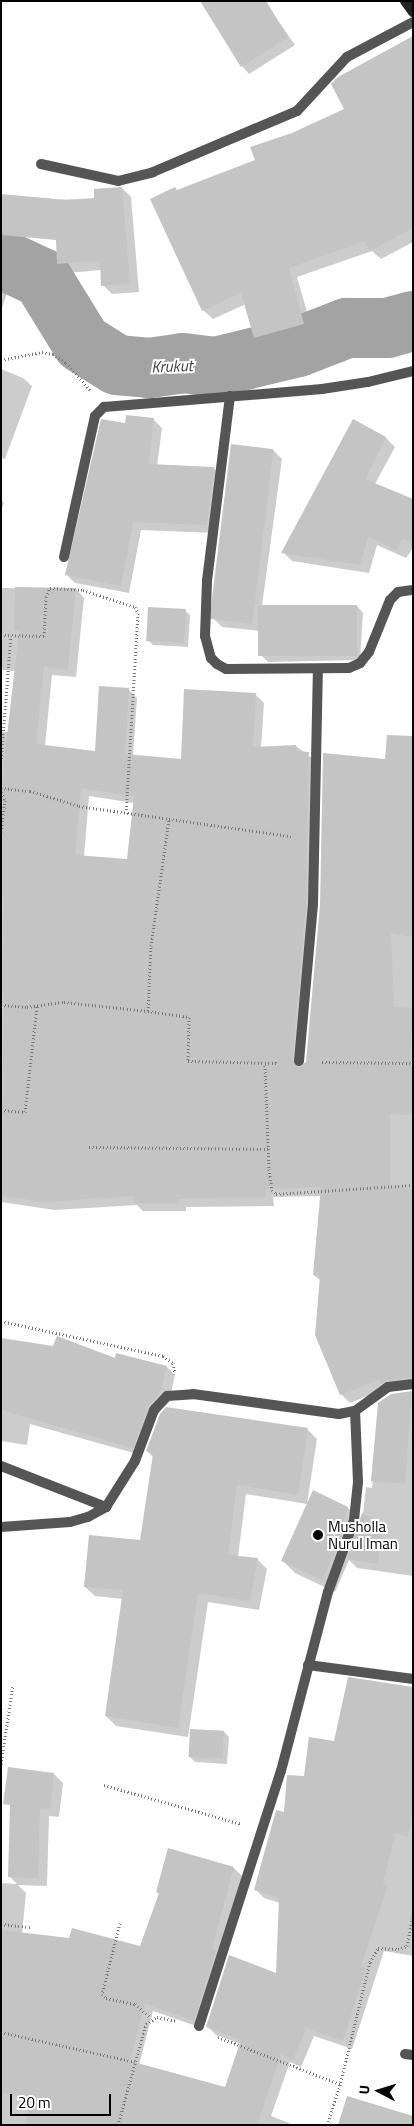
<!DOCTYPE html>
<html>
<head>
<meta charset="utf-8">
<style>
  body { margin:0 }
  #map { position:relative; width:414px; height:2126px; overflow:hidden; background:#fff; font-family:"Titillium Web",sans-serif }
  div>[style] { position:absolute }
  .shadow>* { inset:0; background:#0003 }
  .river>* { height:60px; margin:-30px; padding:0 30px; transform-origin:30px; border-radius:30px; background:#a3a3a3 }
  .building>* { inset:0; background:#c4c4c4; transform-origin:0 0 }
  .path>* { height:3px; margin-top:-1.5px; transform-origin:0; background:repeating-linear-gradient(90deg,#777 0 1px,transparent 0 3.5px) }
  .minor>* { height:10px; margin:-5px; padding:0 5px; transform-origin:5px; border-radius:5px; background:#555 }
  .secondary>* { height:10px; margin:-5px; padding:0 5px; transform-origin:5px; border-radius:5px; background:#222 }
  .dots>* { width:14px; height:14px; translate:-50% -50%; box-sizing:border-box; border:2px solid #fff; border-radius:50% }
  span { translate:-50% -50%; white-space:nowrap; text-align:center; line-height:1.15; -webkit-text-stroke:4px #fff; paint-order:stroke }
  .poi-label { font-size:15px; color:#000 }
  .left { translate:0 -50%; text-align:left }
  .water-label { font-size:16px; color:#444; font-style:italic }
  .frame { position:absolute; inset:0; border:2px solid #000; pointer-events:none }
  .north { position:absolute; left:354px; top:2066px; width:50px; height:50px; -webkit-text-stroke:4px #fff; paint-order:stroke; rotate:275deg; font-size:14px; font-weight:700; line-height:20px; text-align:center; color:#000 }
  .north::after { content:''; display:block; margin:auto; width:18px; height:22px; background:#000; clip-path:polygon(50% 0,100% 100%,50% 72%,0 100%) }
  .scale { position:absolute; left:10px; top:2094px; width:101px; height:22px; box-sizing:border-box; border:2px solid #000; border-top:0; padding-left:6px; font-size:15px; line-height:18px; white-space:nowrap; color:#000; -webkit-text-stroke:4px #fff; paint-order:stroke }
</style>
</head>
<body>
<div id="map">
  <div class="shadow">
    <div style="clip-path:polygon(267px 5px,295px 45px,249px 74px,242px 66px)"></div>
    <div style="clip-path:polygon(413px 45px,413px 242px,381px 259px,372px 251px,297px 277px,313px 333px,264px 347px,255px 338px,246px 304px,213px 319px,203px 310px,178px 191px,256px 160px,293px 134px,346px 109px)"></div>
    <div style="clip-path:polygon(122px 188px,131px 197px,139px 292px,112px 294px,103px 285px,101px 270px,68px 273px,59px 264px,54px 200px,96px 199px)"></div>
    <div style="clip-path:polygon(1px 195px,36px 206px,1px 311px)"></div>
    <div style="clip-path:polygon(1px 369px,23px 378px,32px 386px,5px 459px,1px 458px)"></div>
    <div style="clip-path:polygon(153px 419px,162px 428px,157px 466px,214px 468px,222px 477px,215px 533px,141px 530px,129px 593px,75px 583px,67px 575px,126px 424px)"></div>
    <div style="clip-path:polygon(353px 421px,386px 438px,395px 447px,375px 484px,413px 500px,413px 548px,406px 558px,377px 545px,369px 573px,292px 561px,283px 552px)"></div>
    <div style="clip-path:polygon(232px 445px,274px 451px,282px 459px,262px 606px,357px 606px,363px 613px,360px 660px,268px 662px,261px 655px,260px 631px,222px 627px,214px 619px)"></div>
    <div style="clip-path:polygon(1px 500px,4px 503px,1px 510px)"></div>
    <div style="clip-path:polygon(evenodd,1px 588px,76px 589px,84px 598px,76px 677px,52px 675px,45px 746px,96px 752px,128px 689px,137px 698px,133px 756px,182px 761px,255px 694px,264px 703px,261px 748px,296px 746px,317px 762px,314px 913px,300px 1067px,307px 1062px,387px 760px,413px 737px,413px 1386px,389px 1392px,386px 1388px,350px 1403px,341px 1394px,321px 1281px,314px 1275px,321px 1196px,273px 1197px,274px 1206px,186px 1207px,186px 1211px,143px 1211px,137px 1205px,55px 1210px,1px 1202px,1px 912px,6px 842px,1px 842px,1px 732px,8px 732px,15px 671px,1px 670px,1px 588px,89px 796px,134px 803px,128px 860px,84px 857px,89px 796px)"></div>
    <div style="clip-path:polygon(185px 611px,190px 615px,188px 647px,153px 645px,148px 640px)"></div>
    <div style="clip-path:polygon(1px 1339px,167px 1367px,175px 1375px,169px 1402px,156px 1416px,141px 1455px,30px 1424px,27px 1445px,1px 1441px)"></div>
    <div style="clip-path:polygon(413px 1392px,413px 1576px,357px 1568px,349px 1560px,335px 1592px,295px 1573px,282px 1560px,314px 1492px,348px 1508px,362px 1522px,366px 1487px,372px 1488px,379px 1403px,391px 1395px)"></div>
    <div style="clip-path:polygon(308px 1430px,317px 1439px,307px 1504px,246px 1494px,238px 1557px,257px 1559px,267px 1569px,259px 1610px,208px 1602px,188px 1737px,116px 1726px,106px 1716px,123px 1599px,95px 1596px,85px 1587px,141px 1541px,154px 1458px,147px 1451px)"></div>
    <div style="clip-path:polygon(413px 1689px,413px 1956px,384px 1951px,352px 2049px,314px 2036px,301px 2067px,290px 2062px,271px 2116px,294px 2125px,1px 2125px,1px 1883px,17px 1884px,9px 1876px,54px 1774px,63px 1783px,59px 1817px,49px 1816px,47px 1886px,18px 1885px,26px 1893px,22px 1934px,141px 1947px,160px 1895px,157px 1892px,169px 1850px,234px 1868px,242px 1876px,202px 2028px,153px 2011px,139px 2065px,226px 2088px,241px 2044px,216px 2035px,207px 2026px,277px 1975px,280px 1903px,264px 1898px,255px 1889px,285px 1814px,305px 1778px,335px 1742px)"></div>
    <div style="clip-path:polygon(224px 1732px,229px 1737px,227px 1764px,195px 1762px,190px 1757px)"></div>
  </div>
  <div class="river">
    <div style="left:1px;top:259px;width:45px;rotate:24.9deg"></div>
    <div style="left:42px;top:278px;width:76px;rotate:58.4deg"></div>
    <div style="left:82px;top:343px;width:41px;rotate:32.2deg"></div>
    <div style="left:117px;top:365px;width:32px;rotate:5deg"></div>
    <div style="left:149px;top:368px;width:34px;rotate:-8deg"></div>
    <div style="left:183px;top:363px;width:33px;rotate:7deg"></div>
    <div style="left:216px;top:367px;width:84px;rotate:-13.7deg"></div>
    <div style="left:298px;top:347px;width:53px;rotate:-21.2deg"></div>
    <div style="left:347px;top:328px;width:40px"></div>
    <div style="left:387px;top:328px;width:27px;rotate:-15deg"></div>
  </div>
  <div class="building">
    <div style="clip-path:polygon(200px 1px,266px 1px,288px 37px,241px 67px)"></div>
    <div style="clip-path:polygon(413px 36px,413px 228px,370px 251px,365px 241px,289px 268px,304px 324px,254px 338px,241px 293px,202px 311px,150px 199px,175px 187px,177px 190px,255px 160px,250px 147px,292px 133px,344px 109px,331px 84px,338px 77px)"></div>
    <div style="clip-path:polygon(122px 187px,130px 283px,101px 286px,100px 261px,57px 264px,56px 240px,1px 235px,1px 194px,67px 200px,94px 198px,94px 189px)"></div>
    <div style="clip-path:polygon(126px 415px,154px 418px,149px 464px,214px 467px,207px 525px,133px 522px,121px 586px,65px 575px,101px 419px,125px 423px)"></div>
    <div style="clip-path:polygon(353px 419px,386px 437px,365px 479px,413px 499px,413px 543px,402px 539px,397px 550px,368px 537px,360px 565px,281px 553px)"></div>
    <div style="left:231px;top:444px;width:43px;height:176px;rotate:7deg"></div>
    <div style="clip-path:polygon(evenodd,15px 587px,76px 588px,68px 669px,44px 667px,36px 744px,95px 751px,99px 686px,129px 688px,125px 754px,181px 759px,184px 689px,256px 693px,253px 747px,296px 745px,297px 751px,309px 752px,306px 904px,292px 1060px,298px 1068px,306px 1062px,320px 905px,323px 753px,385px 759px,387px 735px,413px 736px,413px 937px,391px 933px,394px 1007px,413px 1008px,410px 1065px,413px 1065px,413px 1115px,390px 1114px,390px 1187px,413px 1189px,413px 1377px,387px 1380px,380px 1384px,380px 1379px,340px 1395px,315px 1335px,320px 1276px,313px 1275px,321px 1187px,265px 1189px,266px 1198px,178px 1199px,178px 1203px,133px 1203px,133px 1196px,45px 1202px,1px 1196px,4px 993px,1px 993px,4px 897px,1px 897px,1px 788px,19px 631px,14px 631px,15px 587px,81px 788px,134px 796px,127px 859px,75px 855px,81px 788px)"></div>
    <div style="left:258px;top:605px;width:99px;height:51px"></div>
    <div style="left:148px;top:607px;width:38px;height:34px;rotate:3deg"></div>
    <div style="clip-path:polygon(57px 1336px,115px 1358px,116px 1353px,167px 1366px,160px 1393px,148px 1407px,133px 1448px,1px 1410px,1px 1338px,53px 1346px)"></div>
    <div style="clip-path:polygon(412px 1391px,405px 1484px,371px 1481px,378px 1403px,391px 1394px)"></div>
    <div style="clip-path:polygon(166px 1407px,308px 1428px,298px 1495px,237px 1485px,228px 1555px,258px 1558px,250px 1601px,198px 1593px,178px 1728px,105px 1716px,123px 1590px,84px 1587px,89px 1535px,140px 1540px,153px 1454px,146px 1451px,160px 1414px)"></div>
    <div style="clip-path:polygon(313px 1490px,348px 1507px,333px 1557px,322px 1580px,281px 1561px)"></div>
    <div style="clip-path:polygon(362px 1513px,382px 1523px,378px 1564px,347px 1559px)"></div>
    <div style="clip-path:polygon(348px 1677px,413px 1687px,413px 1813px,408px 1836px,395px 1833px,383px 1884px,388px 1886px,361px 1966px,366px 1968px,343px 2041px,306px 2028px,293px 2060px,281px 2054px,257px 2125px,25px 2125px,30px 2099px,1px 2092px,1px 1930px,69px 1938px,72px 1928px,140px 1946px,159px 1893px,156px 1892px,168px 1848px,234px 1867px,212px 1948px,216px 1950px,194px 2021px,145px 2003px,130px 2061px,225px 2087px,241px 2040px,206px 2027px,229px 1955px,276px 1973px,279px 1898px,254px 1890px,276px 1810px,284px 1812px,287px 1775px,304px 1776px,309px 1737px,334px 1741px)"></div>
    <div style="left:190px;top:1729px;width:34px;height:28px;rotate:3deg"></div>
    <div style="clip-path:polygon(8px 1767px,54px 1773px,50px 1809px,40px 1808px,38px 1878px,8px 1877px,10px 1805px,3px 1804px)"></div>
    <div style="clip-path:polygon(347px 2096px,413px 2116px,413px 2125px,338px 2125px)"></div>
  </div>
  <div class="path">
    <div style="left:1px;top:360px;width:42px;rotate:-11deg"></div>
    <div style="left:42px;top:352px;width:11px;rotate:10deg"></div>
    <div style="left:53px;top:354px;width:16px;rotate:35deg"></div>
    <div style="left:66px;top:363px;width:36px;rotate:48deg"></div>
    <div style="left:1px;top:635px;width:43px;rotate:1.3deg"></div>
    <div style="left:44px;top:636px;width:39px;rotate:-87deg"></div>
    <div style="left:46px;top:597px;width:10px;rotate:-66deg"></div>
    <div style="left:50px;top:588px;width:33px;rotate:3deg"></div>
    <div style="left:83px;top:590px;width:55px;rotate:18.1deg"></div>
    <div style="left:135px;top:607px;width:7px;rotate:63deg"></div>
    <div style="left:138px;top:613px;width:200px;rotate:93.4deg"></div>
    <div style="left:1px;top:762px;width:126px;rotate:-85.5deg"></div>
    <div style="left:1px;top:788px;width:29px;rotate:6deg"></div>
    <div style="left:30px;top:791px;width:51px;rotate:17deg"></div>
    <div style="left:79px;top:806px;width:214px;rotate:8.1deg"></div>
    <div style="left:1px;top:792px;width:9px;rotate:63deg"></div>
    <div style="left:5px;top:800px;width:33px;rotate:97deg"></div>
    <div style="left:1px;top:1005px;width:26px;rotate:4deg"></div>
    <div style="left:27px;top:1007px;width:37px;rotate:-8deg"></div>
    <div style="left:64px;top:1002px;width:84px;rotate:6.1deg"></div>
    <div style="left:148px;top:1011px;width:65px;rotate:-87.4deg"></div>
    <div style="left:151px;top:946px;width:128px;rotate:-81.9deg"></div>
    <div style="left:148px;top:1011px;width:41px;rotate:8.3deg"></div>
    <div style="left:189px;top:1017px;width:44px;rotate:91.3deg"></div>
    <div style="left:188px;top:1061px;width:90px;rotate:1.3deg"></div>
    <div style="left:322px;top:1062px;width:91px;rotate:0.6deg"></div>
    <div style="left:265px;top:1065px;width:104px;rotate:87.8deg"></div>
    <div style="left:269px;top:1169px;width:21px;rotate:82deg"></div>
    <div style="left:272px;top:1190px;width:6px;rotate:45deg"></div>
    <div style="left:276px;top:1194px;width:137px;rotate:-3.8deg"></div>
    <div style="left:1px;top:1110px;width:24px;rotate:5deg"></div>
    <div style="left:25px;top:1112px;width:107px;rotate:-83.5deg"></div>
    <div style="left:89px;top:1147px;width:179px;rotate:0.6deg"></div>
    <div style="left:1px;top:1321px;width:166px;rotate:12.2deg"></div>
    <div style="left:163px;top:1356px;width:12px;rotate:35deg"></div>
    <div style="left:173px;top:1363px;width:11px;rotate:80deg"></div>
    <div style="left:1px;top:1764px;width:80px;rotate:-81.4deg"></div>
    <div style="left:104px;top:1785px;width:143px;rotate:15.8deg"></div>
    <div style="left:120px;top:1923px;width:73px;rotate:104.2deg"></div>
    <div style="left:102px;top:1994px;width:6px;rotate:45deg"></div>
    <div style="left:106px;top:1998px;width:30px;rotate:12deg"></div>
    <div style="left:135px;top:2004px;width:21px;rotate:41deg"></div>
    <div style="left:1px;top:1924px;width:29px;rotate:6deg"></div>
    <div style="left:1px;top:2032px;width:137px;rotate:12.6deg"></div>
    <div style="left:218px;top:2037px;width:131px;rotate:21.1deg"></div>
    <div style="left:118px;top:2125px;width:105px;rotate:-74.5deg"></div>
    <div style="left:146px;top:2024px;width:13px;rotate:-32deg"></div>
    <div style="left:157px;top:2017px;width:20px;rotate:11deg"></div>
    <div style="left:327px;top:2125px;width:38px;rotate:-72deg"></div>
    <div style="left:339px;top:2089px;width:131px;rotate:-76.3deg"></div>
    <div style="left:370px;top:1962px;width:16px;rotate:-60deg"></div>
    <div style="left:378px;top:1948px;width:20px;rotate:3deg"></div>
    <div style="left:398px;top:1949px;width:9px;rotate:-18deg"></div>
    <div style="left:407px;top:1946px;width:32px;rotate:-79deg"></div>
  </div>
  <div class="minor">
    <div style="left:41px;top:164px;width:79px;rotate:12.4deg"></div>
    <div style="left:118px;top:181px;width:36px;rotate:-14deg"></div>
    <div style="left:153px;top:172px;width:156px;rotate:-23deg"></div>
    <div style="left:297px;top:111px;width:74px;rotate:-47.2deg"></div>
    <div style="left:347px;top:57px;width:75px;rotate:-27.9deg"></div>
    <div style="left:230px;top:396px;width:186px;rotate:97.1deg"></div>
    <div style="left:207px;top:581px;width:55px;rotate:92.1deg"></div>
    <div style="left:205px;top:636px;width:23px;rotate:75deg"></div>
    <div style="left:211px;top:658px;width:8px;rotate:45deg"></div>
    <div style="left:217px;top:664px;width:10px;rotate:29deg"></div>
    <div style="left:226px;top:669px;width:123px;rotate:-0.5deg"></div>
    <div style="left:349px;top:668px;width:12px;rotate:-24deg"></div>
    <div style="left:360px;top:663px;width:14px;rotate:-51deg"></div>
    <div style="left:369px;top:652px;width:56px;rotate:-68deg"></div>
    <div style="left:390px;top:600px;width:11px;rotate:-45deg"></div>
    <div style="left:398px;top:592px;width:15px;rotate:-8deg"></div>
    <div style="left:64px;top:557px;width:144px;rotate:-77.6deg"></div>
    <div style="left:95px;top:416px;width:13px;rotate:-45deg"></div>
    <div style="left:104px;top:407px;width:219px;rotate:-4.7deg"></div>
    <div style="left:322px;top:389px;width:47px;rotate:-8.7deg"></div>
    <div style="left:368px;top:382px;width:46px;rotate:-13.7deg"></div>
    <div style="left:299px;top:1061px;width:158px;rotate:-84.9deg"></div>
    <div style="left:313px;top:904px;width:234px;rotate:-88.8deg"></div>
    <div style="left:1px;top:1466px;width:113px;rotate:21.3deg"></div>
    <div style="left:1px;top:1527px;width:69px;rotate:-4.1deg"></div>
    <div style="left:70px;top:1522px;width:19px;rotate:-16deg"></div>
    <div style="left:88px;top:1517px;width:21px;rotate:-29deg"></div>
    <div style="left:106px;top:1507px;width:54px;rotate:-57.8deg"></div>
    <div style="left:135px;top:1461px;width:54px;rotate:-69.6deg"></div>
    <div style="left:154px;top:1410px;width:19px;rotate:-47deg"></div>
    <div style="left:167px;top:1396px;width:26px;rotate:-4deg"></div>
    <div style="left:193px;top:1394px;width:147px;rotate:7.8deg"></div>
    <div style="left:339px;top:1414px;width:16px;rotate:-11deg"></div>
    <div style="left:355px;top:1411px;width:41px;rotate:-36deg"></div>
    <div style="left:388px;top:1387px;width:25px;rotate:-7deg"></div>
    <div style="left:308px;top:1665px;width:106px;rotate:7.6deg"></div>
    <div style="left:199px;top:2026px;width:268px;rotate:-72.2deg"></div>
    <div style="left:281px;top:1771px;width:185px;rotate:-75.3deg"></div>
    <div style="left:328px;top:1592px;width:77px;rotate:-70.1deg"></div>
    <div style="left:354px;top:1520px;width:38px;rotate:-84deg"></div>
    <div style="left:358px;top:1482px;width:71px;rotate:-92.4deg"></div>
    <div style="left:405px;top:2054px;width:8px;rotate:7deg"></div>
  </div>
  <div class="secondary">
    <div style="left:405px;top:1px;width:14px;rotate:54deg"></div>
  </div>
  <div class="dots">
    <div style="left:318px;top:1535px;background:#000"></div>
  </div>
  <div class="poi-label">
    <span class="left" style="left:328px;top:1535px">Musholla<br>Nurul Iman</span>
  </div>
  <div class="water-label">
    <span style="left:172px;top:366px;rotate:-2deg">Krukut</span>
  </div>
  <div class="frame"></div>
  <div class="north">U</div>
  <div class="scale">20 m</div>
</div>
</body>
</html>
